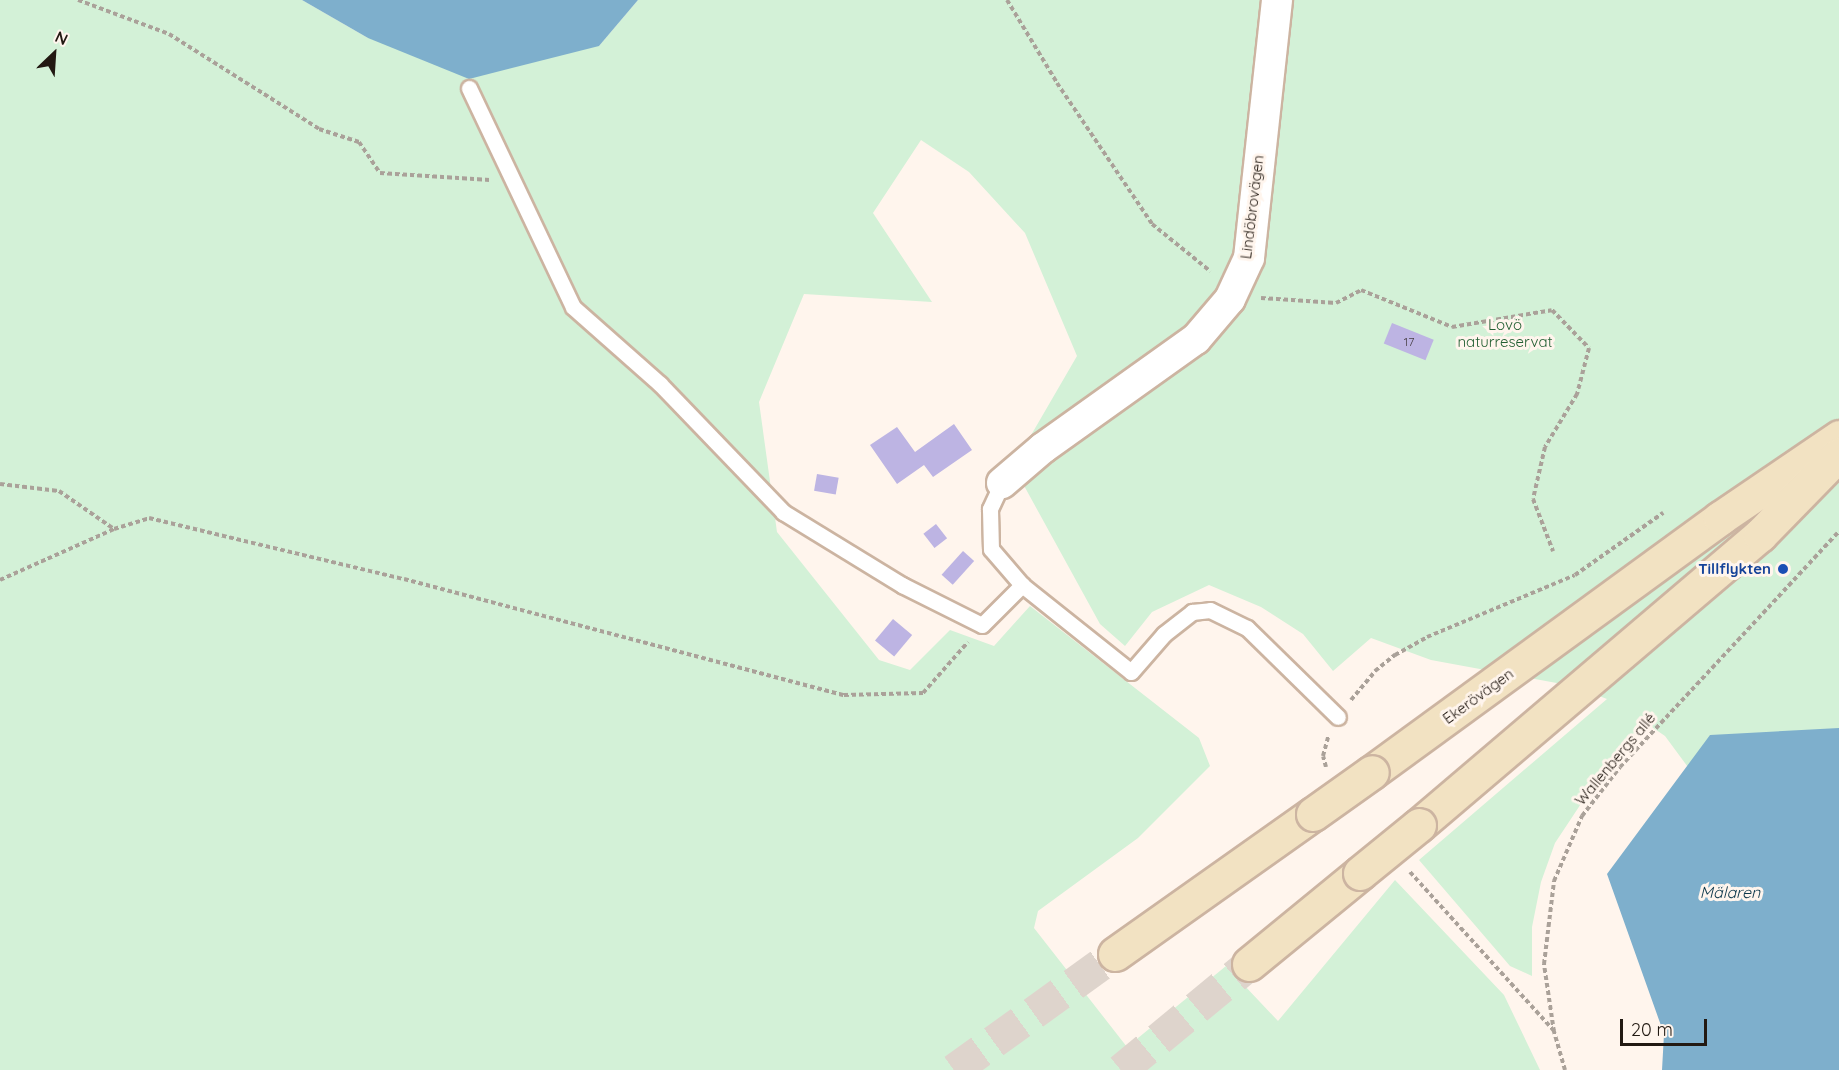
<!DOCTYPE html>
<html>
<head>
<meta charset="utf-8">
<style>
  body { margin:0 }
  #map { position:relative; width:1839px; height:1070px; overflow:hidden; background:#fff5ed; font-family:Quicksand,sans-serif }
  div>[style] { position:absolute }
  .green>* { inset:0; background:#d3f1d7 }
  .water>* { inset:0; background:#7eafcc }
  .building>* { inset:0; background:#bdb4e3; transform-origin:0 0 }
  .secondary-tunnel>* { height:33px; margin-top:-16.5px; transform-origin:0; background:repeating-linear-gradient(90deg,#ded4cc 0 33px,transparent 0 49px) }
  .path>* { height:4px; margin-top:-2px; transform-origin:0; background:repeating-linear-gradient(90deg,#aaa199 0 4.5px,transparent 0 7.5px) }
  .roads { filter:drop-shadow(2px 0 #ccb4a1) drop-shadow(-2px 0 #ccb4a1) drop-shadow(0 2px #ccb4a1) drop-shadow(0 -2px #ccb4a1) }
  .service>* { height:15px; margin:-7.5px; padding:0 7.5px; transform-origin:7.5px; border-radius:7.5px; background:#fff }
  .minor>* { height:30px; margin:-15px; padding:0 15px; transform-origin:15px; border-radius:15px; background:#fff }
  .secondary>* { height:33px; margin:-16.5px; padding:0 16.5px; transform-origin:16.5px; border-radius:16.5px; background:#f2e2c2 }
  .bridges { filter:drop-shadow(2px 0 #ccb4a1) drop-shadow(-2px 0 #ccb4a1) drop-shadow(0 2px #ccb4a1) drop-shadow(0 -2px #ccb4a1) }
  .secondary-bridge>* { height:33px; margin:-16.5px; padding:0 16.5px; transform-origin:16.5px; border-radius:16.5px; background:#f2e2c2 }
  .dots>* { width:16px; height:16px; translate:-50% -50%; box-sizing:border-box; border:3px solid #fff5ed; border-radius:50% }
  span { translate:-50% -50%; white-space:nowrap; text-align:center; line-height:1.15; -webkit-text-stroke:6px #fff5ed; paint-order:stroke }
  .number-label { font-size:12px; color:#494046 }
  .number-label span { -webkit-text-stroke-width:0 }
  .street-label { font-size:15px; color:#221912 }
  .park-label { font-size:15px; color:#225f32 }
  .transit-label { font-size:15px; color:#164399; font-weight:700 }
  .right { translate:-100% -50%; text-align:right }
  .water-label { font-size:16px; color:#0b364a; font-style:italic }
  .north { position:absolute; left:24px; top:24px; width:60px; height:60px; -webkit-text-stroke:4px #fff5ed; paint-order:stroke; rotate:25deg; font-size:16px; font-weight:700; line-height:24px; text-align:center; color:#221912 }
  .north::after { content:''; display:block; margin:auto; width:21px; height:27px; background:#221912; clip-path:polygon(50% 0,100% 100%,50% 72%,0 100%) }
  .scale { position:absolute; left:1620px; top:1019px; width:87px; height:27px; box-sizing:border-box; border:3px solid #221912; border-top:0; padding-left:8px; font-size:18px; line-height:21px; white-space:nowrap; color:#221912; -webkit-text-stroke:4px #fff5ed; paint-order:stroke }
</style>
</head>
<body>
<div id="map">
  <div class="green">
    <div style="clip-path:polygon(0 0,302px 0,368px 38px,599px 46px,638px 0,1839px 0,1839px 930px,1696px 778px,1665px 736px,1646px 723px,1602px 772px,1555px 843px,1541px 882px,1532px 927px,1532px 976px,1510px 966px,1419px 860px,1607px 699px,1573px 686px,1431px 660px,1371px 638px,1333px 671px,1303px 634px,1261px 607px,1209px 585px,1152px 612px,1125px 646px,1100px 624px,1022px 482px,1145px 395px,1131px 373px,1023px 449px,1077px 356px,1025px 233px,969px 172px,921px 140px,873px 213px,932px 302px,804px 294px,759px 402px,777px 532px,879px 660px,910px 670px,950px 630px,994px 646px,1030px 606px,1199px 738px,1210px 766px,1138px 838px,1038px 911px,1034px 928px,1127px 1047px,1226px 966px,1278px 1021px,1395px 880px,1504px 995px,1540px 1070px,0 1070px)"></div>
  </div>
  <div class="water">
    <div style="clip-path:polygon(302px 0,638px 0,599px 46px,469px 79px,368px 38px)"></div>
    <div style="clip-path:polygon(1839px 728px,1839px 1070px,1662px 1070px,1664px 1034px,1607px 874px,1710px 735px)"></div>
  </div>
  <div class="building">
    <div style="left:1392px;top:323px;width:45px;height:22px;rotate:22deg"></div>
    <div style="clip-path:polygon(954px 424px,972px 450px,933px 477px,924px 465px,897px 484px,870px 445px,897px 427px,915px 452px)"></div>
    <div style="left:817px;top:474px;width:22px;height:17px;rotate:10deg"></div>
    <div style="left:936px;top:524px;width:18px;height:16px;rotate:52deg"></div>
    <div style="left:963px;top:551px;width:15px;height:32px;rotate:42deg"></div>
    <div style="left:893px;top:619px;width:25px;height:28px;rotate:40deg"></div>
  </div>
  <div class="secondary-tunnel">
    <div style="left:954px;top:1070px;width:198px;rotate:-35.8deg"></div>
    <div style="left:1121px;top:1070px;width:166px;rotate:-39.6deg"></div>
  </div>
  <div class="path">
    <div style="left:78px;top:0;width:97px;rotate:20.5deg"></div>
    <div style="left:169px;top:34px;width:178px;rotate:32.3deg"></div>
    <div style="left:319px;top:129px;width:42px;rotate:18deg"></div>
    <div style="left:359px;top:142px;width:37px;rotate:56deg"></div>
    <div style="left:380px;top:173px;width:110px;rotate:3.6deg"></div>
    <div style="left:1007px;top:0;width:97px;rotate:58.9deg"></div>
    <div style="left:1057px;top:83px;width:170px;rotate:56deg"></div>
    <div style="left:1152px;top:224px;width:75px;rotate:39deg"></div>
    <div style="left:1261px;top:298px;width:75px;rotate:3.8deg"></div>
    <div style="left:1336px;top:303px;width:28px;rotate:-27deg"></div>
    <div style="left:1361px;top:290px;width:98px;rotate:22.1deg"></div>
    <div style="left:1452px;top:327px;width:101px;rotate:-9.6deg"></div>
    <div style="left:1552px;top:310px;width:53px;rotate:45.8deg"></div>
    <div style="left:1589px;top:348px;width:48px;rotate:104.6deg"></div>
    <div style="left:1577px;top:394px;width:62px;rotate:121.1deg"></div>
    <div style="left:1545px;top:447px;width:53px;rotate:103deg"></div>
    <div style="left:1533px;top:499px;width:56px;rotate:69deg"></div>
    <div style="left:0;top:484px;width:59px;rotate:6.8deg"></div>
    <div style="left:59px;top:491px;width:67px;rotate:34.6deg"></div>
    <div style="left:0;top:580px;width:125px;rotate:-24.1deg"></div>
    <div style="left:114px;top:529px;width:37px;rotate:-17deg"></div>
    <div style="left:149px;top:518px;width:262px;rotate:13.5deg"></div>
    <div style="left:404px;top:579px;width:455px;rotate:14.8deg"></div>
    <div style="left:844px;top:695px;width:79px;rotate:-1.5deg"></div>
    <div style="left:923px;top:693px;width:68px;rotate:-48.6deg"></div>
    <div style="left:1351px;top:700px;width:38px;rotate:-50deg"></div>
    <div style="left:1375px;top:671px;width:26px;rotate:-39deg"></div>
    <div style="left:1395px;top:655px;width:37px;rotate:-29deg"></div>
    <div style="left:1427px;top:637px;width:160px;rotate:-22.7deg"></div>
    <div style="left:1575px;top:575px;width:108px;rotate:-35.2deg"></div>
    <div style="left:1326px;top:767px;width:11px;rotate:-105deg"></div>
    <div style="left:1323px;top:756px;width:20px;rotate:-75deg"></div>
    <div style="left:1410px;top:872px;width:215px;rotate:47.8deg"></div>
    <div style="left:1565px;top:1070px;width:40px;rotate:-106deg"></div>
    <div style="left:1554px;top:1032px;width:69px;rotate:-98.4deg"></div>
    <div style="left:1544px;top:964px;width:84px;rotate:-83.1deg"></div>
    <div style="left:1554px;top:881px;width:71px;rotate:-66.7deg"></div>
    <div style="left:1582px;top:816px;width:62px;rotate:-52.2deg"></div>
    <div style="left:1620px;top:767px;width:322px;rotate:-47.1deg"></div>
  </div>
  <div class="roads">
    <div class="service">
      <div style="left:469px;top:88px;width:242px;rotate:64.6deg"></div>
      <div style="left:573px;top:307px;width:116px;rotate:41.5deg"></div>
      <div style="left:660px;top:384px;width:178px;rotate:46.1deg"></div>
      <div style="left:783px;top:512px;width:140px;rotate:31.5deg"></div>
      <div style="left:902px;top:585px;width:89px;rotate:26.6deg"></div>
      <div style="left:982px;top:625px;width:57px;rotate:-45deg"></div>
      <div style="left:1002px;top:483px;width:29px;rotate:115deg"></div>
      <div style="left:990px;top:509px;width:40px;rotate:88.6deg"></div>
      <div style="left:991px;top:549px;width:48px;rotate:49.3deg"></div>
      <div style="left:1022px;top:585px;width:139px;rotate:38.6deg"></div>
      <div style="left:1131px;top:672px;width:50px;rotate:-49deg"></div>
      <div style="left:1164px;top:634px;width:36px;rotate:-38deg"></div>
      <div style="left:1192px;top:612px;width:18px;rotate:-6deg"></div>
      <div style="left:1210px;top:610px;width:41px;rotate:25.9deg"></div>
      <div style="left:1247px;top:628px;width:127px;rotate:44.4deg"></div>
    </div>
    <div class="minor">
      <div style="left:1002px;top:483px;width:54px;rotate:-40.5deg"></div>
      <div style="left:1043px;top:448px;width:188px;rotate:-35.5deg"></div>
      <div style="left:1196px;top:339px;width:52px;rotate:-49.6deg"></div>
      <div style="left:1230px;top:299px;width:45px;rotate:-65.1deg"></div>
      <div style="left:1249px;top:258px;width:260px;rotate:-83.8deg"></div>
    </div>
    <div class="secondary">
      <div style="left:1372px;top:772px;width:431px;rotate:-36.1deg"></div>
      <div style="left:1720px;top:518px;width:144px;rotate:-34.2deg"></div>
      <div style="left:1419px;top:825px;width:448px;rotate:-40.4deg"></div>
      <div style="left:1760px;top:535px;width:112px;rotate:-45.7deg"></div>
      <div style="left:1115px;top:954px;width:242px;rotate:-35.3deg"></div>
      <div style="left:1249px;top:964px;width:144px;rotate:-39.3deg"></div>
    </div>
  </div>
  <div class="bridges">
    <div class="secondary-bridge">
      <div style="left:1313px;top:814px;width:72px;rotate:-35.4deg"></div>
      <div style="left:1360px;top:873px;width:76px;rotate:-39.1deg"></div>
    </div>
  </div>
  <div class="dots">
    <div style="left:1783px;top:569px;background:#1a4fb4"></div>
  </div>
  <div class="number-label">
    <span style="left:1409px;top:342px">17</span>
  </div>
  <div class="street-label">
    <span style="left:1252px;top:207px;rotate:-83deg">Lindöbrovägen</span>
    <span style="left:1478px;top:696px;rotate:-36deg">Ekerövägen</span>
    <span style="left:1615px;top:759px;rotate:-50deg">Wallenbergs allé</span>
  </div>
  <div class="park-label">
    <span style="left:1505px;top:333px">Lovö<br>naturreservat</span>
  </div>
  <div class="transit-label">
    <span class="right" style="left:1771px;top:569px">Tillflykten</span>
  </div>
  <div class="water-label">
    <span style="left:1730px;top:892px">Mälaren</span>
  </div>
  <div class="north">N</div>
  <div class="scale">20 m</div>
</div>
</body>
</html>
